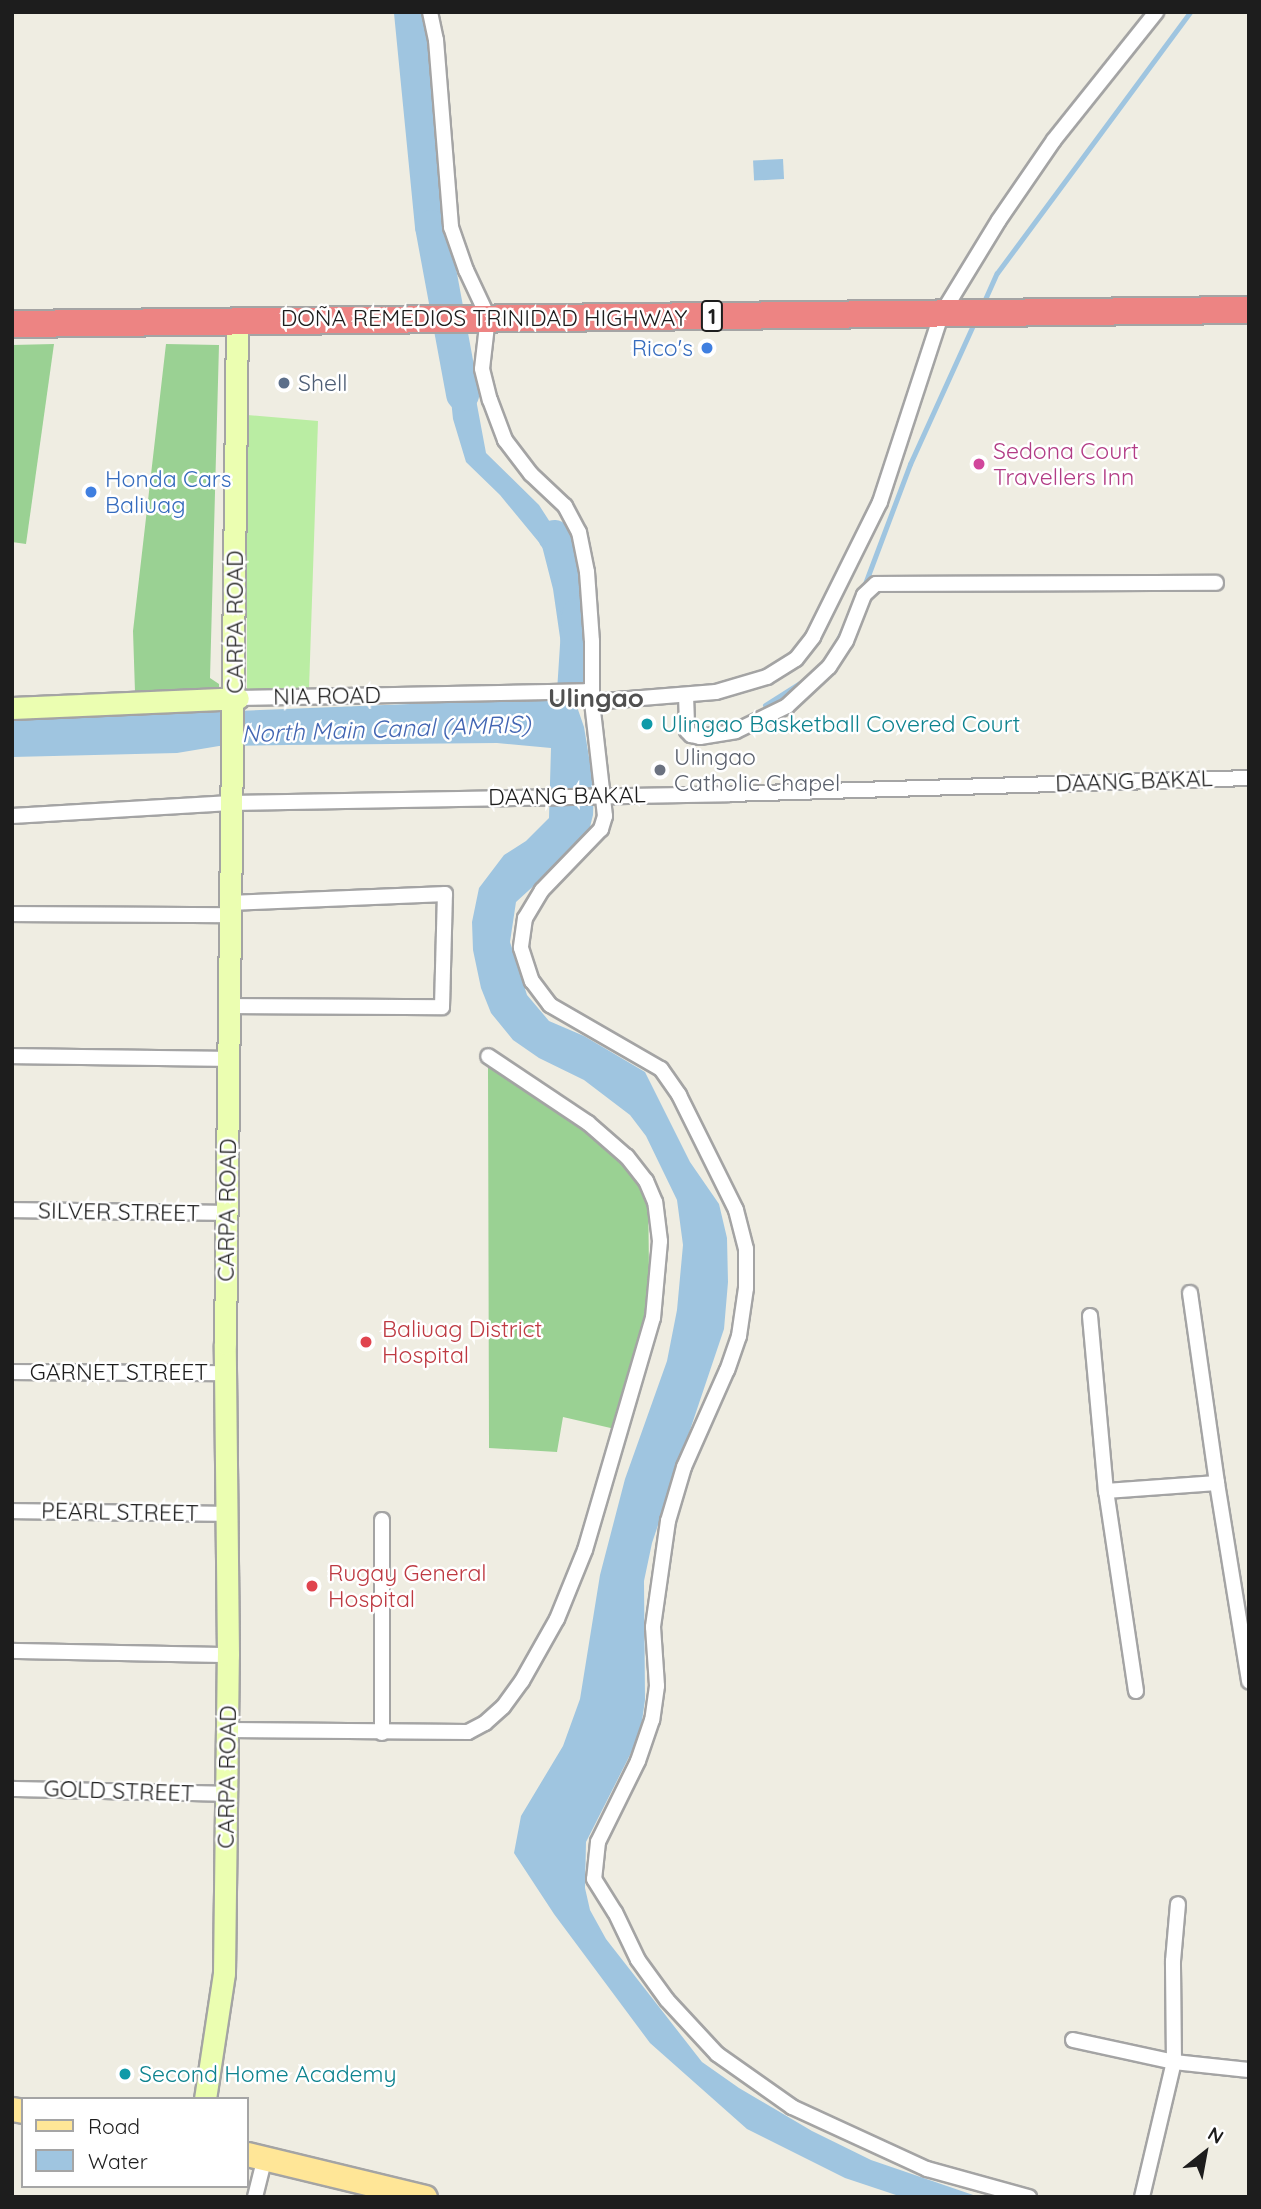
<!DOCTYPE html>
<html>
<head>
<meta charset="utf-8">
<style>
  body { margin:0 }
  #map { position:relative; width:1261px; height:2209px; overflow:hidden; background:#efede2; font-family:Quicksand,sans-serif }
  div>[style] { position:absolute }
  .grass>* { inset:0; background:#baeda3 }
  .forest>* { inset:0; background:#9ad193 }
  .water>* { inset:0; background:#9fc5e0; transform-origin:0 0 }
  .stream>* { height:5px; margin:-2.5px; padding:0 2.5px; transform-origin:2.5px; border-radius:2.5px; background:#9fc5e0 }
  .river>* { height:33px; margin:-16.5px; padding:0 16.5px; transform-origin:16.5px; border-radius:16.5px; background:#9fc5e0 }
  .roads { filter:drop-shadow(2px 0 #a4a4a4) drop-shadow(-2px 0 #a4a4a4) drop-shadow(0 2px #a4a4a4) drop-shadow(0 -2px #a4a4a4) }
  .street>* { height:14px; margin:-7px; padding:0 7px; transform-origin:7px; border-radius:7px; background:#fff }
  .secondary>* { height:21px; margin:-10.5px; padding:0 10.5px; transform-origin:10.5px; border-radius:10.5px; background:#ebfeb1 }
  .primary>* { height:23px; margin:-11.5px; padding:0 11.5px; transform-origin:11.5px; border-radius:11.5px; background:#ffe697 }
  .highway>* { height:26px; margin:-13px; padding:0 13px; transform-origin:13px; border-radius:13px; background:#ed8483 }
  .dots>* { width:19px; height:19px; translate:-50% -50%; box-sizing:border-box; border:4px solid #fff; border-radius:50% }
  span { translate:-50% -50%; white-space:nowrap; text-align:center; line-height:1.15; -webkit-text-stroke:5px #fff; paint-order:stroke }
  .shield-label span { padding:2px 5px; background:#fff; border:2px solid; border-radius:5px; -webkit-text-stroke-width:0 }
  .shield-label { font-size:21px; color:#1d1d1d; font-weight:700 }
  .street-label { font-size:23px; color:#1d1d1d }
  .shop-label { font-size:23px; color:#366cbe }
  .right { translate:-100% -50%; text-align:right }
  .left { translate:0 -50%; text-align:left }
  .service-label { font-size:23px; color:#4e5e75 }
  .hotel-label { font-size:23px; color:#b23c85 }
  .culture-label { font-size:23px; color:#0d838f }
  .worship-label { font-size:23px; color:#5b616d }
  .health-label { font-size:23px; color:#be3a42 }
  .water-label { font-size:24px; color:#4366b3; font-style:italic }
  .quarter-label { font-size:26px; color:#505050; font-weight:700 }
  .frame { position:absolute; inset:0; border:14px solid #1d1d1d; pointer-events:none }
  .legend { position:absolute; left:21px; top:2097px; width:228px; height:91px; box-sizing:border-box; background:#fff; border:2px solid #a5a5a5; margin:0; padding:9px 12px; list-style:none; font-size:21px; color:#1d1d1d }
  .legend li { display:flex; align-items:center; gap:14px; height:35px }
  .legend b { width:35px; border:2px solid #a5a5a5 }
  .north { position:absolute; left:1170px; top:2118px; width:70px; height:70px; -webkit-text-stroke:5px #fff; paint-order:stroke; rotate:31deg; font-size:19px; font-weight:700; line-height:28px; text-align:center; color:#1d1d1d }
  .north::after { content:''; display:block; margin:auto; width:24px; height:32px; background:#1d1d1d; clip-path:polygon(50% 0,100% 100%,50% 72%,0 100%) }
</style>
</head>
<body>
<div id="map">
  <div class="grass">
    <div style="clip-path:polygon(247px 415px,318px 421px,309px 689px,247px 691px)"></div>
  </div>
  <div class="forest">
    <div style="clip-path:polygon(54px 344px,26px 544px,12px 542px,12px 345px)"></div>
    <div style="clip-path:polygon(166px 344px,219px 345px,210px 678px,219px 684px,219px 691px,135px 692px,133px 631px)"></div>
    <div style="clip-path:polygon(504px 1063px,560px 1099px,648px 1188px,649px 1271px,640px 1363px,615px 1429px,563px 1417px,557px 1452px,489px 1448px,488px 1068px)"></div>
  </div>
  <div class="water">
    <div style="left:783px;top:159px;width:20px;height:30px;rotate:87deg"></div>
    <div style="clip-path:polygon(446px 351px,467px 351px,486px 453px,539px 505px,566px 547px,577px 656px,574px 698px,584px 727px,594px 787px,593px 815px,589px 831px,573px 850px,516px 902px,510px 942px,527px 995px,549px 1021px,584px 1036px,645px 1072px,690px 1162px,719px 1204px,727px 1238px,728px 1282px,724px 1329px,652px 1543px,644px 1581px,645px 1700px,642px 1721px,635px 1745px,586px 1842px,585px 1888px,590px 1910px,606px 1939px,702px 2062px,739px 2088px,812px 2131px,871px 2160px,979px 2197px,902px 2197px,845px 2178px,747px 2129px,650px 2043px,554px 1914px,514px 1853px,521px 1816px,563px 1746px,580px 1699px,600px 1575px,625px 1479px,667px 1361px,677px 1310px,683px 1245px,677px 1200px,646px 1136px,630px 1115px,584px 1080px,539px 1058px,513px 1040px,491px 1013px,481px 988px,473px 950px,472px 922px,479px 888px,504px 855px,526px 841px,549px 818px,551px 748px,497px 743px,287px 745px,219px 746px,177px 753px,12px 757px,12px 720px,562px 698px,566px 679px,553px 589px,542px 546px,500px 495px,466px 462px,453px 419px)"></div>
  </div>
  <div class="stream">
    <div style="left:982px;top:306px;width:36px;rotate:-66deg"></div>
    <div style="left:997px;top:273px;width:325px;rotate:-53.5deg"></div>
    <div style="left:863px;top:589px;width:134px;rotate:-69.4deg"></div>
    <div style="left:910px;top:464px;width:157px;rotate:-65.6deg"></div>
    <div style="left:833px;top:649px;width:29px;rotate:-63deg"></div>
    <div style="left:765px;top:705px;width:49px;rotate:-32.4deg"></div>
  </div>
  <div class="river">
    <div style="left:410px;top:12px;width:215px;rotate:84.4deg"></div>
    <div style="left:431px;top:226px;width:171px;rotate:79.5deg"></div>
    <div style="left:554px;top:536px;width:11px;rotate:49deg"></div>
    <div style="left:561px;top:544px;width:72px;rotate:76.3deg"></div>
    <div style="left:578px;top:614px;width:77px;rotate:93.7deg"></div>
  </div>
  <div class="roads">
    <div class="street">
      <div style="left:430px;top:12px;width:29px;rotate:78deg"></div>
      <div style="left:436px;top:40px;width:188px;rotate:85.4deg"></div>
      <div style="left:451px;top:227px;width:46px;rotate:70.8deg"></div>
      <div style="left:466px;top:270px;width:52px;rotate:64.9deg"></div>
      <div style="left:488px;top:317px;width:52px;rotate:96.6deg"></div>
      <div style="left:482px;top:369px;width:32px;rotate:76deg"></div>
      <div style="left:490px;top:400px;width:43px;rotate:69.4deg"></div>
      <div style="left:505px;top:440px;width:43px;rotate:52.6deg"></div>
      <div style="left:531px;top:474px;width:47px;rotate:43.3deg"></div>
      <div style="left:565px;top:506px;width:30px;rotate:62deg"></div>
      <div style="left:579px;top:532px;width:41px;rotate:78.7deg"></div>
      <div style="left:587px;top:572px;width:69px;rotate:85.9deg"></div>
      <div style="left:592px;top:641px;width:61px;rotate:90deg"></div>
      <div style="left:592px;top:702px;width:115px;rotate:83.5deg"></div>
      <div style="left:605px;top:816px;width:14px;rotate:107deg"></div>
      <div style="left:601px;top:829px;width:85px;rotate:134deg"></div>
      <div style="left:542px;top:890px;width:33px;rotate:121deg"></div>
      <div style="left:525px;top:918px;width:30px;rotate:98deg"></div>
      <div style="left:521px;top:948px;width:35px;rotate:72deg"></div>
      <div style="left:532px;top:981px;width:30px;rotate:53deg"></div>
      <div style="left:550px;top:1005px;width:128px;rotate:30deg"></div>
      <div style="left:661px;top:1069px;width:32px;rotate:55deg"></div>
      <div style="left:679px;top:1095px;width:128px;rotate:63.6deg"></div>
      <div style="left:736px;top:1210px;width:40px;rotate:75.6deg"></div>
      <div style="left:746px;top:1249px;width:39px;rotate:90deg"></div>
      <div style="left:746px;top:1288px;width:49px;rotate:98.3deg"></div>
      <div style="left:739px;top:1336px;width:36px;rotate:109deg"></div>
      <div style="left:727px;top:1370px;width:106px;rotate:113.9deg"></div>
      <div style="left:684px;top:1467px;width:56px;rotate:106.5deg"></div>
      <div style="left:668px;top:1521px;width:107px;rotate:98.1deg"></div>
      <div style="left:653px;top:1627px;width:59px;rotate:86.1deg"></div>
      <div style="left:657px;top:1686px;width:34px;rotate:98deg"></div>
      <div style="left:652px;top:1720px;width:43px;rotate:108.9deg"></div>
      <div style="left:638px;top:1761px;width:90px;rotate:116.3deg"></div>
      <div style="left:598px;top:1842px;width:37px;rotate:96deg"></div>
      <div style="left:594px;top:1879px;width:39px;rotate:58deg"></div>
      <div style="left:615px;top:1912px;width:53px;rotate:64.4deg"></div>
      <div style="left:638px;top:1960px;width:49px;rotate:54.1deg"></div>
      <div style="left:667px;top:2000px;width:74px;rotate:47.2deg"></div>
      <div style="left:717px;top:2054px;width:92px;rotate:35.2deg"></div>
      <div style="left:792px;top:2107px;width:149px;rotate:24.7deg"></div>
      <div style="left:927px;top:2169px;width:106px;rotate:15.4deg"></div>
      <div style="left:686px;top:695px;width:36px;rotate:88deg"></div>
      <div style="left:687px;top:731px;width:6px;rotate:45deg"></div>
      <div style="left:691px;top:735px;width:9px;rotate:13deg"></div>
      <div style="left:700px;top:737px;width:36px;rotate:-9deg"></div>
      <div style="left:736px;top:731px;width:57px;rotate:-26.1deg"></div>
      <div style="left:787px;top:706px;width:57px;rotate:-42.9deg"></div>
      <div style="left:829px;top:667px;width:31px;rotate:-57deg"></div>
      <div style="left:846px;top:641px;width:49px;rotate:-68.6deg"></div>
      <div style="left:864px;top:595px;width:16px;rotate:-43deg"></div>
      <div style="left:876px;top:584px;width:340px;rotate:-0.2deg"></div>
      <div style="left:238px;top:698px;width:349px;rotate:-1.1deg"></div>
      <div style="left:587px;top:691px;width:12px;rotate:66deg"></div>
      <div style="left:592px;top:702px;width:124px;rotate:-4.6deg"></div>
      <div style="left:716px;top:692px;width:53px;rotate:-16.4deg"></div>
      <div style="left:767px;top:677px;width:34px;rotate:-32deg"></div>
      <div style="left:796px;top:659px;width:28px;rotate:-52deg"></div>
      <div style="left:813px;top:637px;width:151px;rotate:-63.6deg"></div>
      <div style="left:880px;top:502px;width:197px;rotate:-71.9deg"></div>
      <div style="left:941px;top:315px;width:111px;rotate:-58.6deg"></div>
      <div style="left:999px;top:220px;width:97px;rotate:-55.5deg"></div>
      <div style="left:1054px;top:140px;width:164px;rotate:-51.4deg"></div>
      <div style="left:12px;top:816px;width:219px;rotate:-3.4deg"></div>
      <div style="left:231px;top:803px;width:498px;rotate:-1deg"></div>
      <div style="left:729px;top:794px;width:520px;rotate:-1.76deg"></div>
      <div style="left:12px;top:914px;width:218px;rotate:0.3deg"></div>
      <div style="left:229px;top:1006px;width:213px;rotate:0.3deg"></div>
      <div style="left:442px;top:1007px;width:113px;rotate:-88.5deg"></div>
      <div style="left:445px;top:894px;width:215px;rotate:177.6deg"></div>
      <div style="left:12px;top:1056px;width:216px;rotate:0.8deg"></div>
      <div style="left:12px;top:1210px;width:215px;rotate:0.8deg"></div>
      <div style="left:1190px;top:1293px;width:192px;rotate:81.9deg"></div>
      <div style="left:1090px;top:1316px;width:176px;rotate:84.8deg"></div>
      <div style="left:12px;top:1372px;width:214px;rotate:0.3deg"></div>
      <div style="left:12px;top:1511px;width:216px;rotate:0.8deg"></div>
      <div style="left:382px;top:1520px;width:213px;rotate:90deg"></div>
      <div style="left:12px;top:1651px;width:216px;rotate:1.1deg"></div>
      <div style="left:1136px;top:1691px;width:202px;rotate:-98.5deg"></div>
      <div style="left:1106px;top:1491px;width:111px;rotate:-4.1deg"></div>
      <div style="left:1217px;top:1483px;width:201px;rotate:80.8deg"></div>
      <div style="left:228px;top:1730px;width:240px;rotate:0.5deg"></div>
      <div style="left:468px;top:1732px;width:19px;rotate:-28deg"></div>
      <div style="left:485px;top:1723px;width:24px;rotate:-42deg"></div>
      <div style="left:503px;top:1707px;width:32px;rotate:-54deg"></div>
      <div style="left:522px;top:1681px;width:71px;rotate:-60.6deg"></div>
      <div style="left:557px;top:1619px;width:74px;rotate:-67.9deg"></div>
      <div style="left:585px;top:1550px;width:242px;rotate:-73.7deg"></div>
      <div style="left:653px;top:1318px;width:77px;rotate:-84.8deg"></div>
      <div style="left:660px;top:1241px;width:39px;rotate:-97deg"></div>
      <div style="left:655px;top:1202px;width:23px;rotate:-113deg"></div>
      <div style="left:646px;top:1181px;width:31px;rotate:-128deg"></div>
      <div style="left:627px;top:1157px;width:52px;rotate:-138.9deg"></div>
      <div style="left:588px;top:1123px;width:120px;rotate:-146.2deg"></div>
      <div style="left:12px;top:1789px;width:215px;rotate:1.3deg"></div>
      <div style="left:1073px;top:2040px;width:103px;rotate:12.3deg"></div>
      <div style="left:1174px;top:2062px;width:75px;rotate:6.1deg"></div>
      <div style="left:255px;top:2197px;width:41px;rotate:-76deg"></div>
      <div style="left:1142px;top:2197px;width:139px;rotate:-76.7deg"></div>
      <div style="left:1174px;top:2062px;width:101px;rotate:-90.6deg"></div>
      <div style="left:1173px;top:1961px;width:57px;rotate:-85deg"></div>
    </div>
    <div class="secondary">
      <div style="left:12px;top:708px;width:226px;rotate:-2.5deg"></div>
      <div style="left:205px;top:2099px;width:127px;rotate:-81.4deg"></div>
      <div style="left:224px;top:1973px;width:318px;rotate:-89.3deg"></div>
      <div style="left:228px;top:1655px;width:311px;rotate:-90.6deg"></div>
      <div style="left:225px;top:1344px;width:1025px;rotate:-89.33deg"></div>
    </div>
    <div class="primary">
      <div style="left:12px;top:2109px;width:11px;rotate:10deg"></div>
      <div style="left:247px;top:2154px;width:183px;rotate:13.6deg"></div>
    </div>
    <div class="highway">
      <div style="left:12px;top:324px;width:1237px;rotate:-0.65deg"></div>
    </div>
  </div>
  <div class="dots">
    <div style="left:707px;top:348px;background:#3f7fe0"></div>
    <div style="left:284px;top:383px;background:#5c6f8a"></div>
    <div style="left:979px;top:464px;background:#d1479c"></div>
    <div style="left:91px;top:492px;background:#3f7fe0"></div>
    <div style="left:647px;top:724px;background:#0f9aa8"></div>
    <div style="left:660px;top:770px;background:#6b7280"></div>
    <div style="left:366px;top:1342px;background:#e0444e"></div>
    <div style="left:312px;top:1586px;background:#e0444e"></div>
    <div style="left:125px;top:2074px;background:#0f9aa8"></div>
  </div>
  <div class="shield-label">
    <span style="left:712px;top:316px">1</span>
  </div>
  <div class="street-label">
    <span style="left:484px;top:318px">DOÑA REMEDIOS TRINIDAD HIGHWAY</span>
    <span style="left:235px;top:622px;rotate:-90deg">CARPA ROAD</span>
    <span style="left:327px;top:696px;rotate:-1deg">NIA ROAD</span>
    <span style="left:1134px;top:781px;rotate:-2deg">DAANG BAKAL</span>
    <span style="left:567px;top:796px;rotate:-1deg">DAANG BAKAL</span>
    <span style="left:227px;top:1210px;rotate:-89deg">CARPA ROAD</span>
    <span style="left:119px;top:1212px;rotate:1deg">SILVER STREET</span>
    <span style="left:119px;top:1372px">GARNET STREET</span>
    <span style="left:120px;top:1512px;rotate:1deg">PEARL STREET</span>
    <span style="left:227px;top:1777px;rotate:-89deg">CARPA ROAD</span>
    <span style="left:119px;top:1791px;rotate:2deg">GOLD STREET</span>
  </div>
  <div class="shop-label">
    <span class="right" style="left:693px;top:348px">Rico's</span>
    <span class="left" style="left:105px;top:492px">Honda Cars<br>Baliuag</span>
  </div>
  <div class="service-label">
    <span class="left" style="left:298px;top:383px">Shell</span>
  </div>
  <div class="hotel-label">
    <span class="left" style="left:993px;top:464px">Sedona Court<br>Travellers Inn</span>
  </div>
  <div class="culture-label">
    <span class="left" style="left:661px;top:724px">Ulingao Basketball Covered Court</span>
    <span class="left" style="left:139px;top:2074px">Second Home Academy</span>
  </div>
  <div class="worship-label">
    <span class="left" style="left:674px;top:770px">Ulingao<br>Catholic Chapel</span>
  </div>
  <div class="health-label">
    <span class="left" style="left:382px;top:1342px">Baliuag District<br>Hospital</span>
    <span class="left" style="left:328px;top:1586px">Rugay General<br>Hospital</span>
  </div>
  <div class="water-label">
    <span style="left:386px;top:729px;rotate:-2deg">North Main Canal (AMRIS)</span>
  </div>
  <div class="quarter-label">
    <span style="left:596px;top:698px">Ulingao</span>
  </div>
  <div class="frame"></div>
  <ul class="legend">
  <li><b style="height:9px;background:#ffe697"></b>Road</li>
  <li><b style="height:19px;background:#9fc5e0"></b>Water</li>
  </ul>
  <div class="north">N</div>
</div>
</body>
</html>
